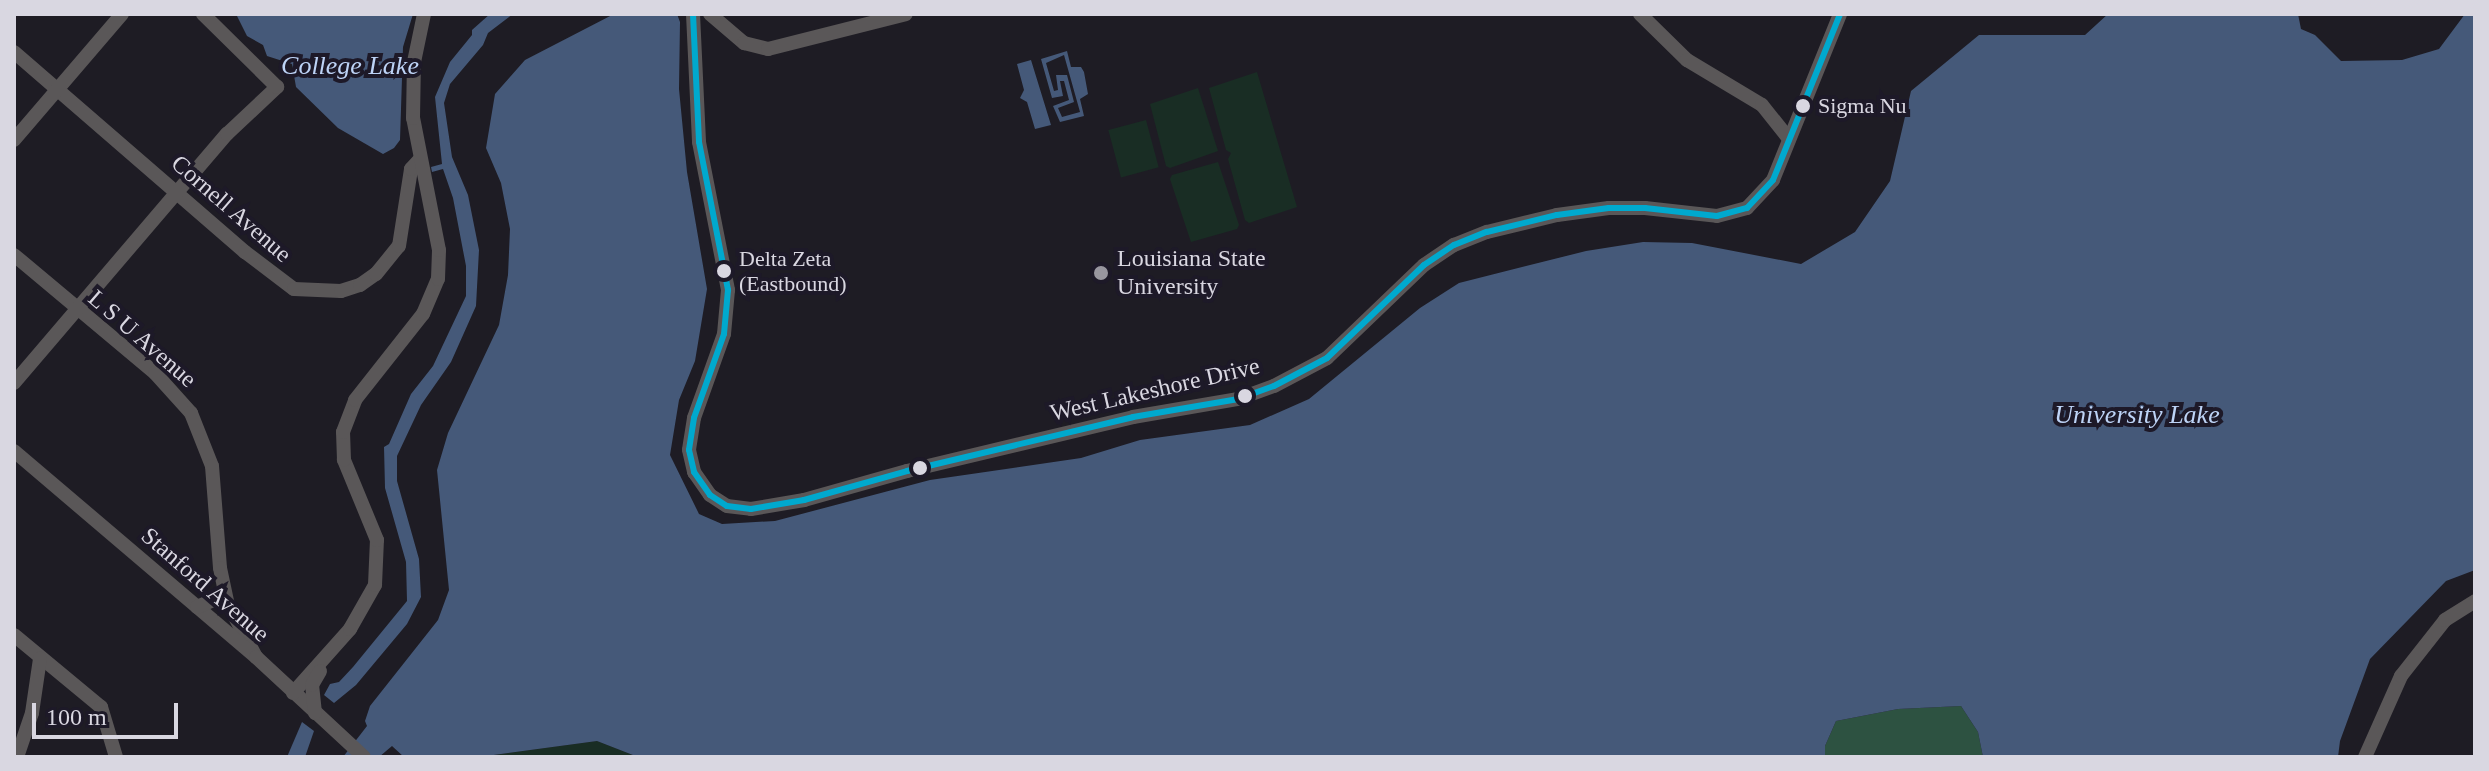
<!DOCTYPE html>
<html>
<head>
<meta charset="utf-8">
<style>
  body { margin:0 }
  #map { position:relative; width:2489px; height:771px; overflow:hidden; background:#1e1c24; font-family:"Times New Roman",serif }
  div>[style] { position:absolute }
  .green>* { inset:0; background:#192d24; transform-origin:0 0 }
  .forest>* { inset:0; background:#2d5241 }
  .water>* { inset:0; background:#455979 }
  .minor>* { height:14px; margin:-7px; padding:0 7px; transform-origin:7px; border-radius:7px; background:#5a5758 }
  .bus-1>* { height:6px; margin:-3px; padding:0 3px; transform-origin:3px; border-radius:3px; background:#00a9ce }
  .dots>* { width:22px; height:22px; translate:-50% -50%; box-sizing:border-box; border:4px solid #1d1928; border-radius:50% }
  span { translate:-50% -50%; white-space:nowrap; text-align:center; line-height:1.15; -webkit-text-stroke:8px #1d1928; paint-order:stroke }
  .bus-label { font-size:22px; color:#d9d7e1 }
  .left { translate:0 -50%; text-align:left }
  .street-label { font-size:24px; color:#d9d7e1 }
  .poi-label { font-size:24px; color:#d9d7e1 }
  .water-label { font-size:26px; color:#bdd3f6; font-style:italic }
  .frame { position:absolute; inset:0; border:16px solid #d9d7e1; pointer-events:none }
  .scale { position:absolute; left:32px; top:703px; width:146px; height:36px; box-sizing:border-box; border:4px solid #d9d7e1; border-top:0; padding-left:10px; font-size:24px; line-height:28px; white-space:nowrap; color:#d9d7e1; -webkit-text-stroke:6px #1d1928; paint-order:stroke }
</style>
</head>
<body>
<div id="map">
  <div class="green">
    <div style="clip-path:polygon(1257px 72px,1297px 207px,1249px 223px,1245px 220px,1228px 159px,1231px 153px,1226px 150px,1209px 88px)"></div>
    <div style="clip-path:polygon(1198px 88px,1218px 151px,1170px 168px,1166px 166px,1150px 104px)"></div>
    <div style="left:1146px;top:120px;width:49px;height:39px;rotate:75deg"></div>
    <div style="clip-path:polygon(1218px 162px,1239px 225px,1237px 229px,1191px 242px,1170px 179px,1172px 175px)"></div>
    <div style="clip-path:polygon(597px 741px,638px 757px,479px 757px)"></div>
  </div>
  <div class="forest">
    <div style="clip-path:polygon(1961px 706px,1978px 732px,1983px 757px,1825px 757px,1825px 746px,1836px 721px,1898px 709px)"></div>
  </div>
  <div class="water">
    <div style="clip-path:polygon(236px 14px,413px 14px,403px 47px,400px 140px,394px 148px,383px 154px,338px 128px,296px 87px,292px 64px,267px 56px,263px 45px,247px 36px)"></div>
    <div style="clip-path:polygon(490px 14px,513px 14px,488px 33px,483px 45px,450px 84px,444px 103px,452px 157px,468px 195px,479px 250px,476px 306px,451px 362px,421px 405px,397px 456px,397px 481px,419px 559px,421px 597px,407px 624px,356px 685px,334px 703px,324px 695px,330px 684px,339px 682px,353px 667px,407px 601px,406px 562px,385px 488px,384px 447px,389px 444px,411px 394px,433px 366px,466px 296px,466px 266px,453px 198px,443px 169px,432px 172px,431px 167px,442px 164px,435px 97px,450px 62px,472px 35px,472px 30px)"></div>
    <div style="clip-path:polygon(614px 14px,677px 14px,680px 22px,679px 89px,687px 172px,707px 289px,695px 361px,679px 400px,670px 455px,699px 514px,722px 524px,775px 521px,930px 480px,1081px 458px,1140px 440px,1250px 425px,1309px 399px,1420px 308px,1459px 283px,1586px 251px,1643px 242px,1692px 243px,1801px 264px,1855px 232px,1890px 181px,1911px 91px,1979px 35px,2085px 35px,2108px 14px,2298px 14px,2301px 29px,2315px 35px,2341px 61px,2402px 60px,2439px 49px,2465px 14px,2475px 14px,2475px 570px,2446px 581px,2370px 659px,2340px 741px,2338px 757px,1983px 757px,1978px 732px,1961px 706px,1898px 709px,1836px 721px,1825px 746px,1825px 757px,638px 757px,597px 741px,479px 757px,404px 757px,392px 746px,379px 757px,343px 757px,367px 726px,365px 721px,370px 706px,438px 620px,449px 590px,437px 470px,448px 433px,499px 325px,508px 275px,510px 229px,501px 183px,486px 148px,495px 94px,525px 60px)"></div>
    <div style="clip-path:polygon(evenodd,1067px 51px,1071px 67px,1081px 67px,1084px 72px,1088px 94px,1080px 99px,1084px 116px,1060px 122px,1053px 106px,1069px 100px,1064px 81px,1060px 81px,1063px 96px,1052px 98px,1041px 59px,1067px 51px,1064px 55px,1080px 112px,1062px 117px,1058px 108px,1074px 102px,1067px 75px,1056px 75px,1058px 90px,1054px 91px,1046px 63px,1064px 55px)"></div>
    <div style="clip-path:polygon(1031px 60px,1051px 125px,1035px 129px,1027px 102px,1020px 98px,1024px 90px,1017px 64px)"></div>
    <div style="clip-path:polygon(302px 722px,314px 731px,305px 757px,287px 757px)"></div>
  </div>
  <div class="minor">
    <div style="left:693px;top:14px;width:128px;rotate:87.3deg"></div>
    <div style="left:699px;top:142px;width:151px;rotate:78.9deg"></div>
    <div style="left:728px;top:290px;width:44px;rotate:95.2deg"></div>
    <div style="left:724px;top:334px;width:89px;rotate:109.7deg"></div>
    <div style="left:694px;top:418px;width:32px;rotate:99deg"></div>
    <div style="left:689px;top:450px;width:23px;rotate:77deg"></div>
    <div style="left:694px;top:472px;width:28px;rotate:55deg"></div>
    <div style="left:710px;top:495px;width:20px;rotate:33deg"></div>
    <div style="left:727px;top:506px;width:24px;rotate:7deg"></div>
    <div style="left:751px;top:509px;width:54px;rotate:-9.6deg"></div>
    <div style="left:804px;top:500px;width:107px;rotate:-15.7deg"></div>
    <div style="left:907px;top:471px;width:232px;rotate:-13.4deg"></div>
    <div style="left:1133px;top:417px;width:107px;rotate:-9.7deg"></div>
    <div style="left:1238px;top:399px;width:38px;rotate:-20deg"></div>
    <div style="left:1274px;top:386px;width:60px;rotate:-27.8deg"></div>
    <div style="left:1327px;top:358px;width:134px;rotate:-43.8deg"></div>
    <div style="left:1424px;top:265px;width:36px;rotate:-34deg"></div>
    <div style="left:1454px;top:245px;width:35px;rotate:-22deg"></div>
    <div style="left:1487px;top:232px;width:72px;rotate:-13.7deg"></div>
    <div style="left:1557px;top:215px;width:52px;rotate:-7.7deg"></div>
    <div style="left:1609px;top:208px;width:36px"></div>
    <div style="left:1645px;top:208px;width:72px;rotate:6.3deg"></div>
    <div style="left:1717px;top:216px;width:31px;rotate:-15deg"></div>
    <div style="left:1747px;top:208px;width:38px;rotate:-47deg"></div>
    <div style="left:1773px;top:180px;width:179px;rotate:-68deg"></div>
    <div style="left:710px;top:14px;width:45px;rotate:40.5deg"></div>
    <div style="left:744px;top:43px;width:25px;rotate:14deg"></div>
    <div style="left:768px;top:49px;width:142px;rotate:-14.2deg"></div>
    <div style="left:1640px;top:14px;width:66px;rotate:44.4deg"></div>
    <div style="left:1687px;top:60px;width:87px;rotate:31deg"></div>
    <div style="left:1762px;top:105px;width:43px;rotate:51.5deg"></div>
    <div style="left:14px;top:52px;width:306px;rotate:40.9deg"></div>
    <div style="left:245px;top:252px;width:61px;rotate:37.1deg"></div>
    <div style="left:294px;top:289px;width:47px;rotate:2.4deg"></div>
    <div style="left:341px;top:291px;width:20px;rotate:-18deg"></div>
    <div style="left:360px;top:285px;width:19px;rotate:-35deg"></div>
    <div style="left:376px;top:274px;width:36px;rotate:-51deg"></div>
    <div style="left:399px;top:246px;width:78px;rotate:-81.1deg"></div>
    <div style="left:411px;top:169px;width:13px;rotate:-48deg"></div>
    <div style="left:14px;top:140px;width:166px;rotate:-49.4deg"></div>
    <div style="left:14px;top:255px;width:184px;rotate:39.9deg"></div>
    <div style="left:155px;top:373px;width:54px;rotate:48deg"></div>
    <div style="left:191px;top:413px;width:57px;rotate:68.4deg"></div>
    <div style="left:212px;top:466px;width:102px;rotate:85.5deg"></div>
    <div style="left:220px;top:568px;width:35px;rotate:78deg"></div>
    <div style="left:227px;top:602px;width:62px;rotate:62.2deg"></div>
    <div style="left:14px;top:383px;width:328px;rotate:-49.5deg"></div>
    <div style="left:227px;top:134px;width:69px;rotate:-43.2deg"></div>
    <div style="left:277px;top:87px;width:104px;rotate:-135.4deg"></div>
    <div style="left:14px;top:451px;width:318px;rotate:40.4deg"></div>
    <div style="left:256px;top:657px;width:147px;rotate:42.8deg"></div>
    <div style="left:197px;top:607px;width:30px;rotate:-23deg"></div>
    <div style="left:14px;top:635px;width:113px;rotate:39.6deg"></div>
    <div style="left:101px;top:707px;width:52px;rotate:73.3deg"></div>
    <div style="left:293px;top:693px;width:86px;rotate:-48.3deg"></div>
    <div style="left:350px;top:629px;width:51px;rotate:-60.4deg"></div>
    <div style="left:375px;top:585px;width:45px;rotate:-87.5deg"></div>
    <div style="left:377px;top:540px;width:87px;rotate:-112.4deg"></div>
    <div style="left:344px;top:460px;width:28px;rotate:-92deg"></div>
    <div style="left:343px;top:432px;width:34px;rotate:-69deg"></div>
    <div style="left:355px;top:400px;width:110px;rotate:-51.7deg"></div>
    <div style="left:423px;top:314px;width:38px;rotate:-67deg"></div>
    <div style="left:438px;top:279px;width:29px;rotate:-88deg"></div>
    <div style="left:439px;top:250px;width:135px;rotate:-101.1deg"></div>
    <div style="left:413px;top:118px;width:56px;rotate:-89deg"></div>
    <div style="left:414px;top:62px;width:49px;rotate:-78.2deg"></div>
    <div style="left:315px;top:713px;width:28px;rotate:-96deg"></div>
    <div style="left:312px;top:685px;width:16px;rotate:-60deg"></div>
    <div style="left:17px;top:757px;width:46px;rotate:-71.2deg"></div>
    <div style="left:32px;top:713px;width:55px;rotate:-81.6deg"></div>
    <div style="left:2365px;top:757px;width:89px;rotate:-66deg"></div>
    <div style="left:2401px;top:676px;width:71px;rotate:-51.8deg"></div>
    <div style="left:2445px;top:620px;width:36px;rotate:-32deg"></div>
  </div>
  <div class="bus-1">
    <div style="left:693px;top:14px;width:128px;rotate:87.3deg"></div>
    <div style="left:699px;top:142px;width:151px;rotate:78.9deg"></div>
    <div style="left:728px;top:290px;width:44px;rotate:95.2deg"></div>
    <div style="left:724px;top:334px;width:89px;rotate:109.7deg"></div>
    <div style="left:694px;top:418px;width:32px;rotate:99deg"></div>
    <div style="left:689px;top:450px;width:23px;rotate:77deg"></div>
    <div style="left:694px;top:472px;width:28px;rotate:55deg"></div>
    <div style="left:710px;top:495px;width:20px;rotate:33deg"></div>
    <div style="left:727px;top:506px;width:24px;rotate:7deg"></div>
    <div style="left:751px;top:509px;width:54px;rotate:-9.6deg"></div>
    <div style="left:804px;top:500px;width:107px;rotate:-15.7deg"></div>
    <div style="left:907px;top:471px;width:232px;rotate:-13.4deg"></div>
    <div style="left:1133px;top:417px;width:107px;rotate:-9.7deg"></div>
    <div style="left:1238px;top:399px;width:38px;rotate:-20deg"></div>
    <div style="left:1274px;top:386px;width:60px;rotate:-27.8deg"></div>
    <div style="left:1327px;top:358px;width:134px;rotate:-43.8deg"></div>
    <div style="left:1424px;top:265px;width:36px;rotate:-34deg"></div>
    <div style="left:1454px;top:245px;width:35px;rotate:-22deg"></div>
    <div style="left:1487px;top:232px;width:72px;rotate:-13.7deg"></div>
    <div style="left:1557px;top:215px;width:52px;rotate:-7.7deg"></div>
    <div style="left:1609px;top:208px;width:36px"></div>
    <div style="left:1645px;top:208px;width:72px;rotate:6.3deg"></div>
    <div style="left:1717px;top:216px;width:31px;rotate:-15deg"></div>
    <div style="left:1747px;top:208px;width:38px;rotate:-47deg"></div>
    <div style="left:1773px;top:180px;width:179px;rotate:-68deg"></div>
  </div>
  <div class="dots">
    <div style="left:1803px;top:106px;background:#d9d7e1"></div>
    <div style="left:724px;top:271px;background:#d9d7e1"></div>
    <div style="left:1101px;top:273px;background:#98969f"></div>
    <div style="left:1245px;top:396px;background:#d9d7e1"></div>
    <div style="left:920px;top:468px;background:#d9d7e1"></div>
  </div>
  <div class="bus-label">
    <span class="left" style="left:1818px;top:106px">Sigma Nu</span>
    <span class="left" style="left:739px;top:271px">Delta Zeta<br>(Eastbound)</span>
  </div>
  <div class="street-label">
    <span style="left:231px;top:209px;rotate:41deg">Cornell Avenue</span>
    <span style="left:142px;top:339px;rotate:41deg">L S U Avenue</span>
    <span style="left:1155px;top:390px;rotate:-13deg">West Lakeshore Drive</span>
    <span style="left:205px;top:585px;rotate:41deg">Stanford Avenue</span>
  </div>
  <div class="poi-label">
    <span class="left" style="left:1117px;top:273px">Louisiana State<br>University</span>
  </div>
  <div class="water-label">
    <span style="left:350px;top:66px">College Lake</span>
    <span style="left:2137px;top:415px">University Lake</span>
  </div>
  <div class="frame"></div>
  <div class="scale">100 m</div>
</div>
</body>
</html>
